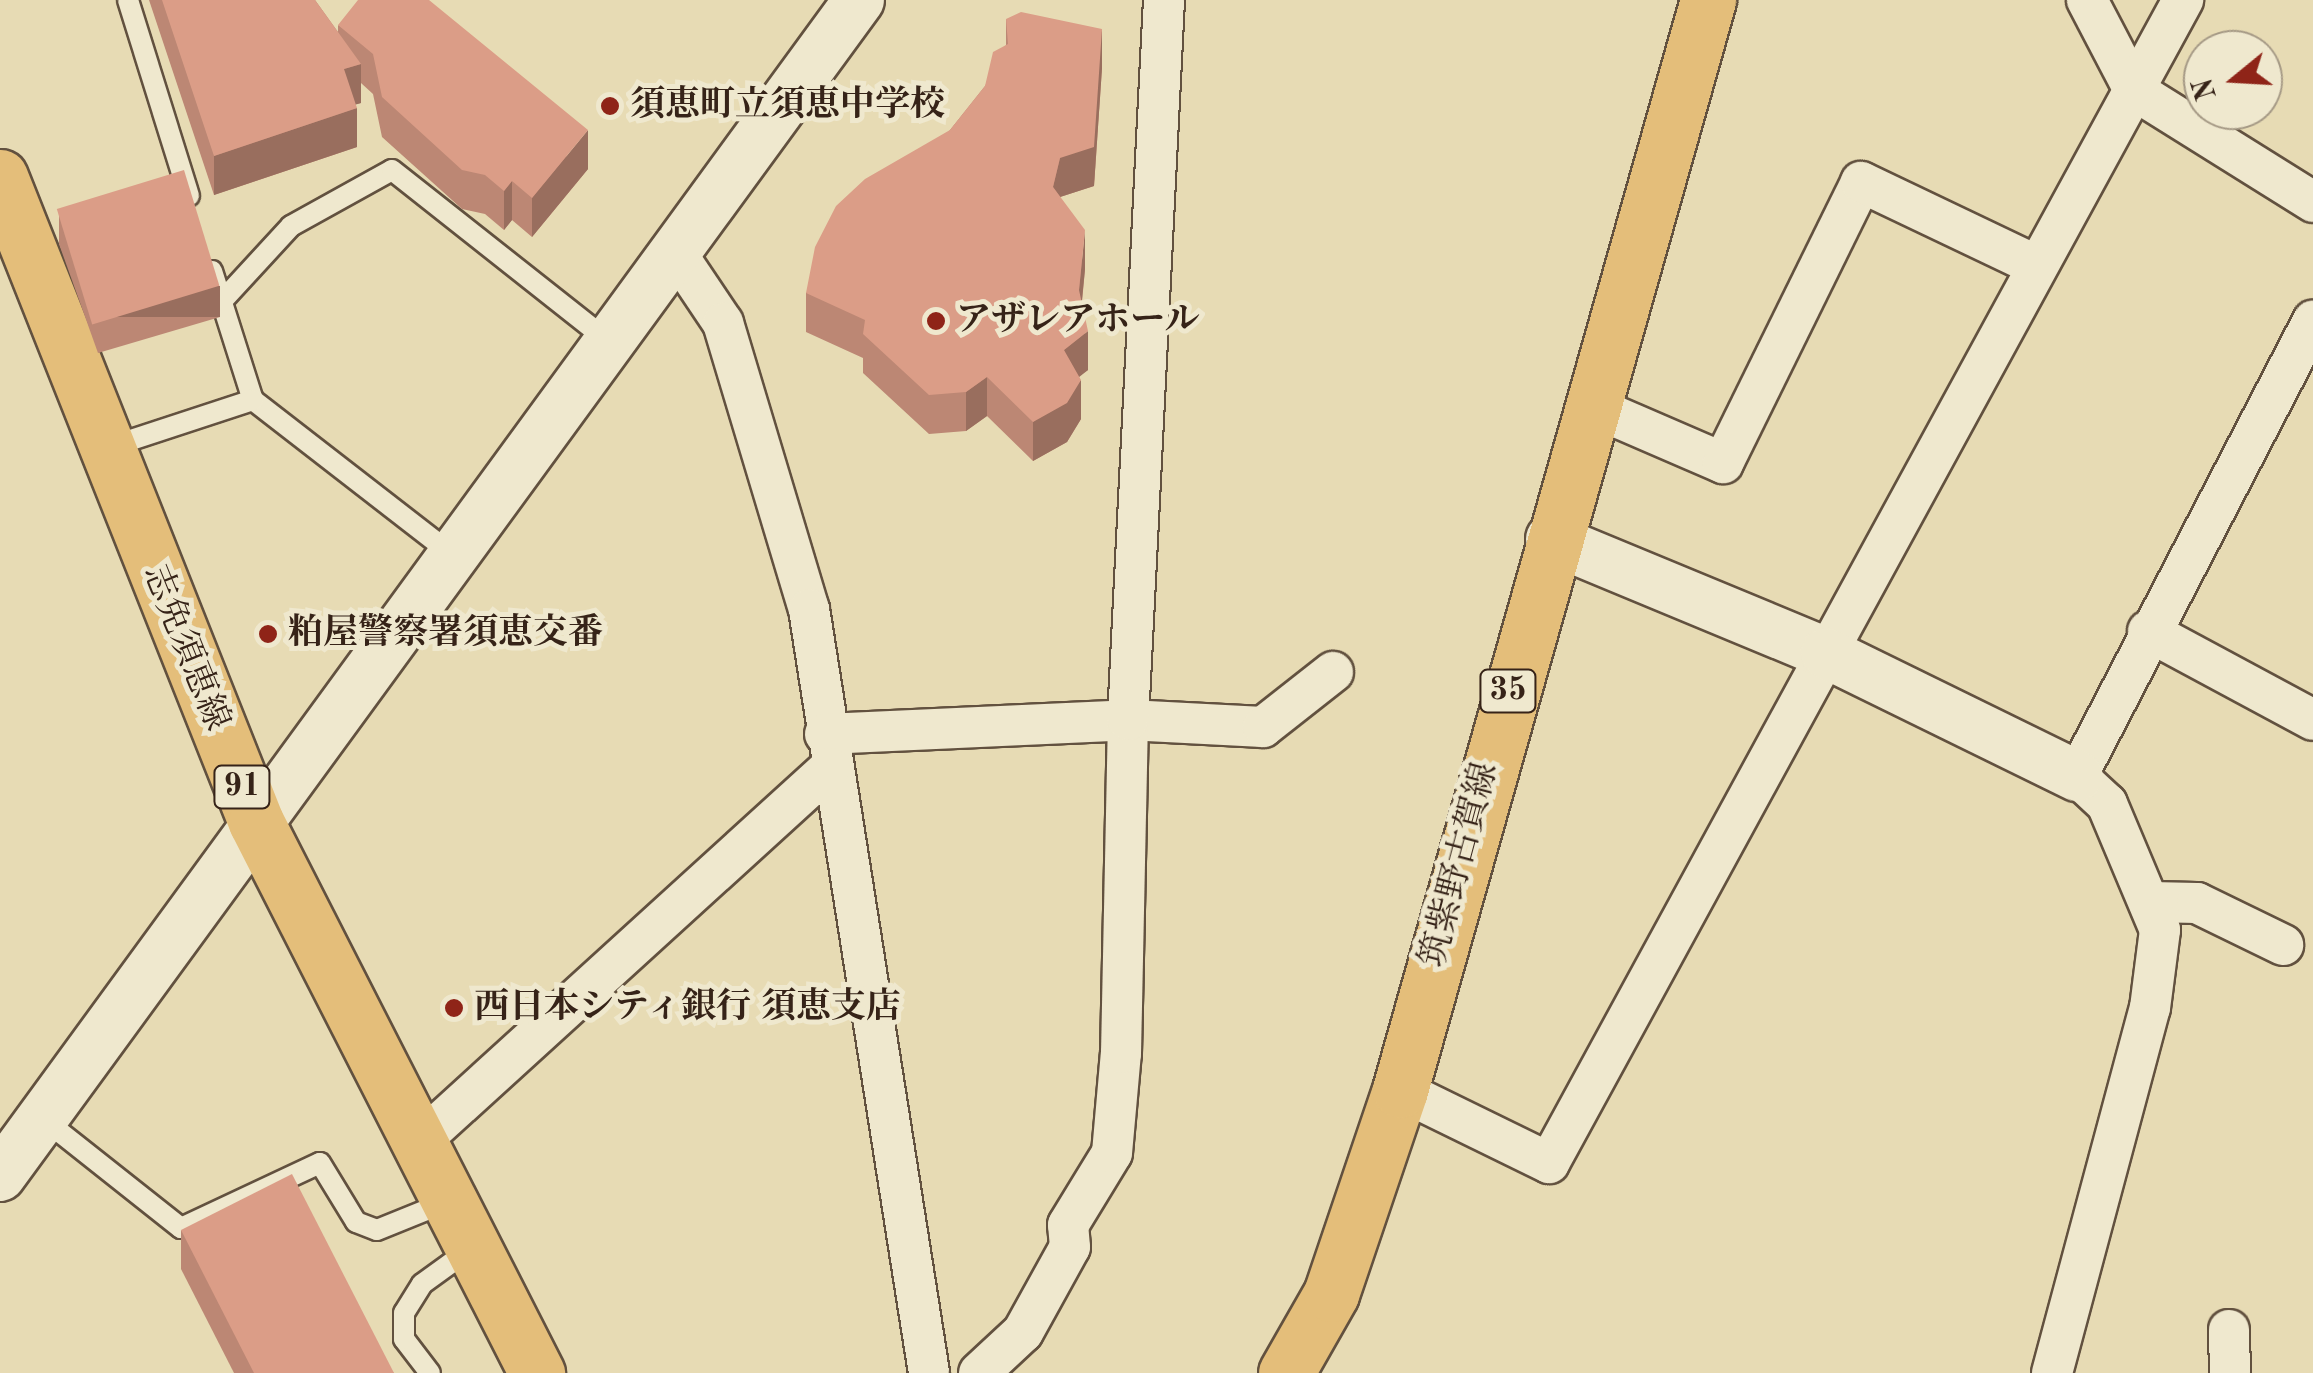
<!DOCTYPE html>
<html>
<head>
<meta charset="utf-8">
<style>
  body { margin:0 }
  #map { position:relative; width:2313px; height:1373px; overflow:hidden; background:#e7dbb4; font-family:"Old Standard TT","Noto Serif JP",serif }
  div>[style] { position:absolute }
  .roads { filter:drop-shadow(2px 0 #62513f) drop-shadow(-2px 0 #62513f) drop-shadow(0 2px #62513f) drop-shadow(0 -2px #62513f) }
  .service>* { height:20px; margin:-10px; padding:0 10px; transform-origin:10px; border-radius:10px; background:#efe8ce }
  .minor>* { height:40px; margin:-20px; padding:0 20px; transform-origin:20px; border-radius:20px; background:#efe8ce }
  .tertiary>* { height:50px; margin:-25px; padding:0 25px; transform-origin:25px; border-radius:25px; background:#efe8ce }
  .primary>* { height:55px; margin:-27.5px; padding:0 27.5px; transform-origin:27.5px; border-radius:27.5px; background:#e4be7a }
  .wall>* { inset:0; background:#bc8774 }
  .shaded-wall>* { inset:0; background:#996e5e; transform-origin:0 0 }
  .building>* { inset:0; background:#db9d87; transform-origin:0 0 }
  .dots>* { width:28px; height:28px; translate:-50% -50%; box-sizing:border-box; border:5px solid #efe8ce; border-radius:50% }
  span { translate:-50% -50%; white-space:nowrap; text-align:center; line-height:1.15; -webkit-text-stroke:10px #efe8ce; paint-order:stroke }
  .shield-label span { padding:2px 8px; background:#efe8ce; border:2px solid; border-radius:8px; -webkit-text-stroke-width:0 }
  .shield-label { font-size:32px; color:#362318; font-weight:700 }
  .poi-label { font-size:35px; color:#362318; font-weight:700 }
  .left { translate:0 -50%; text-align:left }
  .street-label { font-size:35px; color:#362318 }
  .north { position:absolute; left:2183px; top:30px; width:100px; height:100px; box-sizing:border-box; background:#efe8ce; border:2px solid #a59985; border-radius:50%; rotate:252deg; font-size:28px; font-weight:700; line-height:40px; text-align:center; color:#362318 }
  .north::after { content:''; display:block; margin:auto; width:35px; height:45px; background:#8f2418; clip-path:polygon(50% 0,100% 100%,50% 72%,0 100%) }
</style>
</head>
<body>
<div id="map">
  <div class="roads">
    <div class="service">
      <div style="left:128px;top:0;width:205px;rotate:72.7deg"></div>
      <div style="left:212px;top:271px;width:135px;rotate:72.4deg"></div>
      <div style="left:253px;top:400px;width:253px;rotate:37.8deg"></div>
      <div style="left:222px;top:301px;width:102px;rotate:-47.4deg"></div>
      <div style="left:291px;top:226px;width:115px;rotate:-29deg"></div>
      <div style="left:392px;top:170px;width:278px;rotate:38.3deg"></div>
      <div style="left:107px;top:448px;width:154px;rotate:-18.2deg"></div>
      <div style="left:42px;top:1118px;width:177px;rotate:38.4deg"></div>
      <div style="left:181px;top:1228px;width:153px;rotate:-25.1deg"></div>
      <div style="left:320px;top:1163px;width:69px;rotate:58.6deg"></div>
      <div style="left:356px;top:1222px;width:22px;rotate:21deg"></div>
      <div style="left:377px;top:1230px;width:74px;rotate:-22.1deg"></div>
      <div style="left:430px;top:1373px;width:43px;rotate:-127.4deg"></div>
      <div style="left:404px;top:1339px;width:26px;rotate:-90deg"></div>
      <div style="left:404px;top:1313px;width:34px;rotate:-58deg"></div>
      <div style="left:422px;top:1284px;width:58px;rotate:-35.9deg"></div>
    </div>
    <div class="minor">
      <div style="left:2087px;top:0;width:102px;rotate:62.4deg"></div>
      <div style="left:2134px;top:90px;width:211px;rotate:32deg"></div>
      <div style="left:676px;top:253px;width:84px;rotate:56.1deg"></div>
      <div style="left:723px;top:323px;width:299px;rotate:73.3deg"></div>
      <div style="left:809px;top:609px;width:773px;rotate:81.07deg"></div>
      <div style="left:1589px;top:405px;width:146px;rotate:23.4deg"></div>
      <div style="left:1723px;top:463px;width:313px;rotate:-63.8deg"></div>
      <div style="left:1861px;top:182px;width:195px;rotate:25.5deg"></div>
      <div style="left:2148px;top:631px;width:187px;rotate:28.3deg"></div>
      <div style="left:825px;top:734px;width:303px;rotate:-2.6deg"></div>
      <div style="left:1128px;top:720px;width:135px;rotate:3deg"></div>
      <div style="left:1263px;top:727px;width:89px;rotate:-38.2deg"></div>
      <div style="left:2151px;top:902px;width:46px;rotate:1.2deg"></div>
      <div style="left:2197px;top:903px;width:96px;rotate:26deg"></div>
      <div style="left:1400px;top:1090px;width:166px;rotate:26.1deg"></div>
      <div style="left:1549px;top:1163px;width:1325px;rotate:-61.4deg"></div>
      <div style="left:418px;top:1143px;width:557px;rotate:-42.31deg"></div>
      <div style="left:2229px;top:1330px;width:43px;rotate:88.7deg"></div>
      <div style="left:979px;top:1373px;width:60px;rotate:-43deg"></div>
      <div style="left:1023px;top:1332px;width:97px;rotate:-61.1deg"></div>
      <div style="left:1070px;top:1247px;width:22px;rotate:-95deg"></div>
      <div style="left:1068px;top:1225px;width:84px;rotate:-58.6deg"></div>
      <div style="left:1112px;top:1153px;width:100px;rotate:-84.9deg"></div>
      <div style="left:1121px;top:1053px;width:333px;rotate:-88.8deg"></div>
      <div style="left:1128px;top:720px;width:721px;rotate:-87.14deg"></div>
      <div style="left:2052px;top:1373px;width:378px;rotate:-75deg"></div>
      <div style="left:2150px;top:1008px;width:79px;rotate:-82.7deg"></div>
      <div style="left:2160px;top:930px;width:137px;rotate:-112.8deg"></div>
      <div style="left:2107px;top:804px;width:41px;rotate:-137deg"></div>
      <div style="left:2077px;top:776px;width:513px;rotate:-62.59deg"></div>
    </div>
    <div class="tertiary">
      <div style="left:1551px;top:539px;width:298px;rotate:22.5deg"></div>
      <div style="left:1826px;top:653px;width:280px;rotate:26.1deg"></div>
      <div style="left:0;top:1176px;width:1456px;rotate:-53.85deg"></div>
    </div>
    <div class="primary">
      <div style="left:0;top:177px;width:694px;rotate:68.35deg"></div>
      <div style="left:256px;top:822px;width:619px;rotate:62.98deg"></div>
      <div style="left:1286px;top:1373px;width:91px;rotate:-60.3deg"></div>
      <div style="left:1331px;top:1294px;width:215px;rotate:-71.3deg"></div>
      <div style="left:1400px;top:1090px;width:1133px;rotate:-74.22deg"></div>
    </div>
  </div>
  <div class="wall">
    <div style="clip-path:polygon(149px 0,315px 0,338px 32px,338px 25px,588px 169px,532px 237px,512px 220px,504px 230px,485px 214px,462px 209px,382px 137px,373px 94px,361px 83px,361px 103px,356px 104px,357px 147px,214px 195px)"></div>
    <div style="clip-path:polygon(1006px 19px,1102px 68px,1094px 186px,1060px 197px,1085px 269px,1082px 302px,1088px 370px,1079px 376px,1081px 419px,1067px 442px,1033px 461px,987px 416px,966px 431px,929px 434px,863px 373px,863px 358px,806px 332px,806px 293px,950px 130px,985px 86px,1006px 45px)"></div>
    <div style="clip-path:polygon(59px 214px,220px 317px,98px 353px,59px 244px)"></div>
    <div style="clip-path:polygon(181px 1230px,394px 1373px,234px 1373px,181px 1269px)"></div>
  </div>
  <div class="shaded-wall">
    <div style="clip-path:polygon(1102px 29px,1102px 68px,1094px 186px,1060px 197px,1053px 187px,1060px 158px)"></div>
    <div style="clip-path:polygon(361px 64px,361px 103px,344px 108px,344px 69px)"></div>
    <div style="clip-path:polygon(357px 108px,357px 147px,214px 195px,214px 156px)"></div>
    <div style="clip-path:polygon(588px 130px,588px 169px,532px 237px,532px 198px)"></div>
    <div style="clip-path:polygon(512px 181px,512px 220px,504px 230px,504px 191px)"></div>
    <div style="clip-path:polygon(1085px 230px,1085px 269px,1079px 329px,1079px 290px)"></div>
    <div style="left:220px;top:286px;width:31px;height:127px;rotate:90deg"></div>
    <div style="clip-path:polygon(1088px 331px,1088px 370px,1064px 389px,1064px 350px)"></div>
    <div style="clip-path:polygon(987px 377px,987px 416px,966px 431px,966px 392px)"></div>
    <div style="clip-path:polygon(1081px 380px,1081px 419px,1067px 442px,1033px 461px,1033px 422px)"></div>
  </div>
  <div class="building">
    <div style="clip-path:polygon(162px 0,315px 0,361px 64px,344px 69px,357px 108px,214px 156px)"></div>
    <div style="clip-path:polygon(358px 0,429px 0,588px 130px,532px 198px,512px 181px,504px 191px,485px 175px,462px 170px,382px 97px,373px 54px,338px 25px)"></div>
    <div style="clip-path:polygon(1021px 12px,1102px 29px,1094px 147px,1060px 158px,1053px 187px,1085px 230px,1079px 290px,1088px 331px,1064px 350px,1081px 380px,1067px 403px,1033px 422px,987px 377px,966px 392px,929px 395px,863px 334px,865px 320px,806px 293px,815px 247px,836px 206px,865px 179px,950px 130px,985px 86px,993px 52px,1008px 44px,1006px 19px)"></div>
    <div style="left:184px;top:170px;width:121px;height:133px;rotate:73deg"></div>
    <div style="clip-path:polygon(292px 1174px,394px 1373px,254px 1373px,181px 1230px)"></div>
  </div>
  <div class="dots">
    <div style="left:610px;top:106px;background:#8f2418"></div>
    <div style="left:936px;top:321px;background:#8f2418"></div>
    <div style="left:268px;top:634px;background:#8f2418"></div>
    <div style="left:454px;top:1008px;background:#8f2418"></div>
  </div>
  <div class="shield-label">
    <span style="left:1508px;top:691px">35</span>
    <span style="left:242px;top:787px">91</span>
  </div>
  <div class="poi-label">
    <span class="left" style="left:630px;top:106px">須恵町立須恵中学校</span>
    <span class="left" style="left:956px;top:321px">アザレアホール</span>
    <span class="left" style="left:288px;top:634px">粕屋警察署須恵交番</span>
    <span class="left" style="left:474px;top:1008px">西日本シティ銀行 須恵支店</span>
  </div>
  <div class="street-label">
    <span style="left:185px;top:648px;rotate:68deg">志免須恵線</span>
    <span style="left:1460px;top:865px;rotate:-75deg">筑紫野古賀線</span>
  </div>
  <div class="north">N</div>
</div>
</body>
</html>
